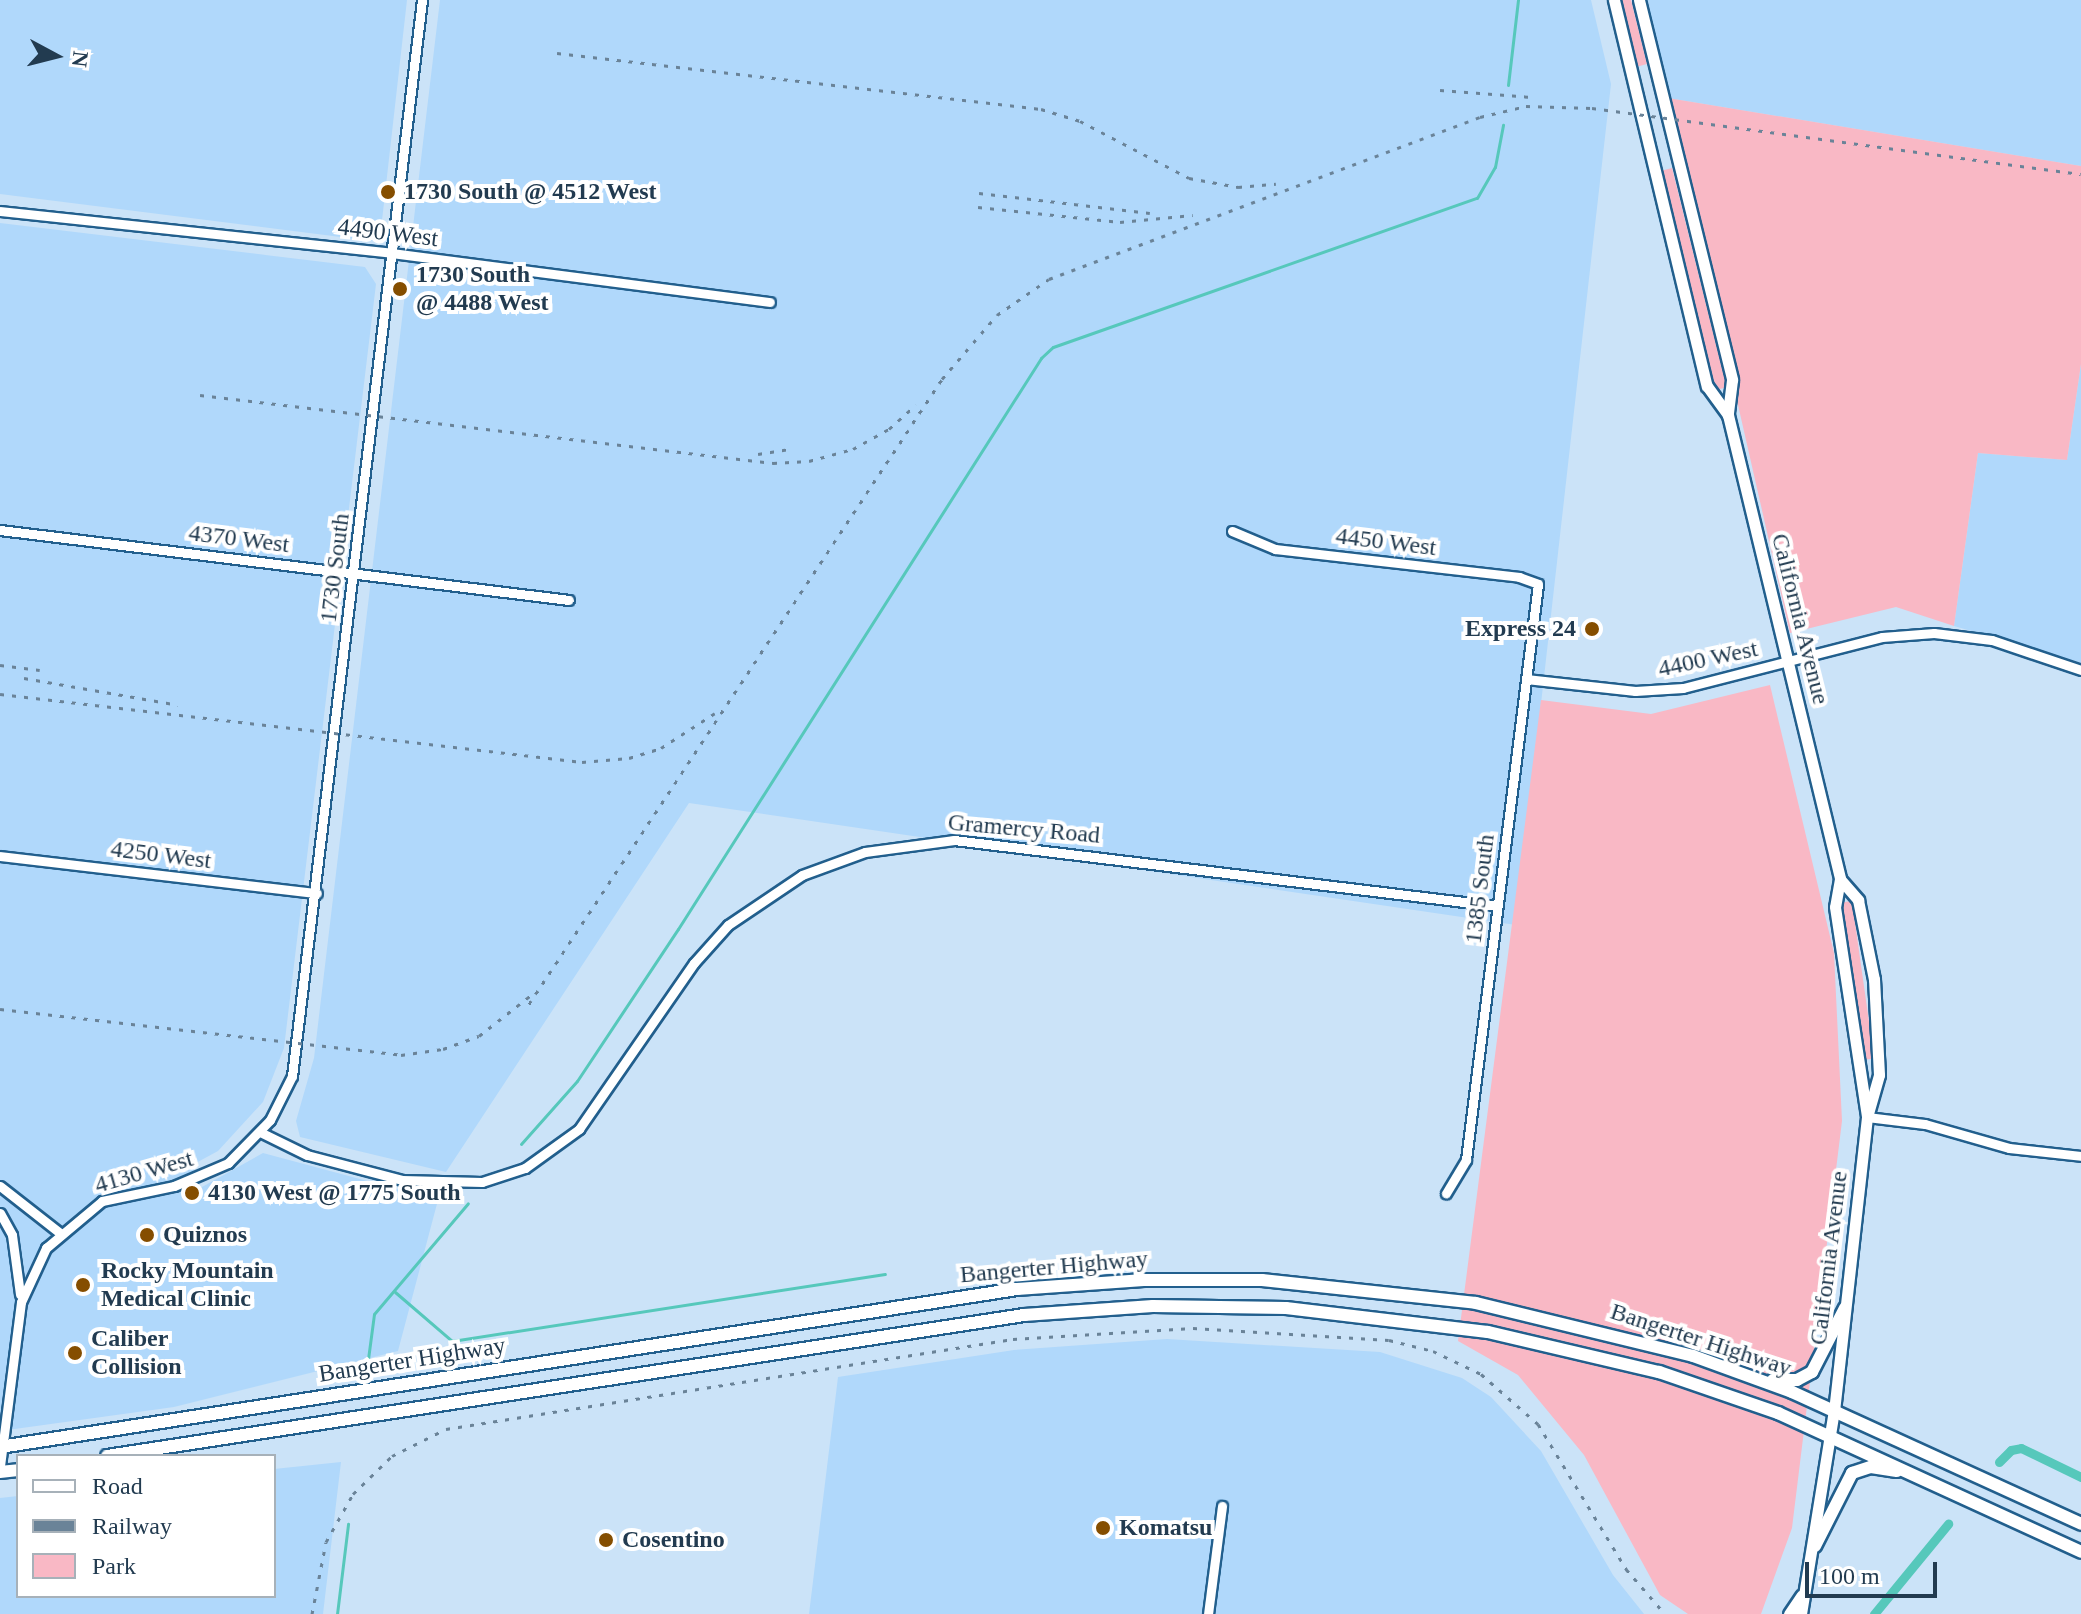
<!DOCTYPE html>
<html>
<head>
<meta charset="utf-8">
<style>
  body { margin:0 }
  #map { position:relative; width:2081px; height:1614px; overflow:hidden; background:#cbe3f8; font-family:Georgia,serif }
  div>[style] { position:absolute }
  .built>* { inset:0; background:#b0d8fb }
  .green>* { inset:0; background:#f9b8c5; transform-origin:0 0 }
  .stream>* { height:3px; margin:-1.5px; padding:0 1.5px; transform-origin:1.5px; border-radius:1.5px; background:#56c8bb }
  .canal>* { height:9px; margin:-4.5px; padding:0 4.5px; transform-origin:4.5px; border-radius:4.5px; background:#56c8bb }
  .roads { filter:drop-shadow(2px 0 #225f8d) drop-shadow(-2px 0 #225f8d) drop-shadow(0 2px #225f8d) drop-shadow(0 -2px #225f8d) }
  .minor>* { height:9px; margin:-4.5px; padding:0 4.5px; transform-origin:4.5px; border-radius:4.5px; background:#fff }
  .major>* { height:11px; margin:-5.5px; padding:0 5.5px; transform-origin:5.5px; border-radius:5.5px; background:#fff }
  .highway>* { height:12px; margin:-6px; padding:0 6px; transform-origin:6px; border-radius:6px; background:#fff }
  .rail>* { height:3px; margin-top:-1.5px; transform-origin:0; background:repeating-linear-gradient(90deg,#6a8398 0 4px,transparent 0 12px) }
  .dots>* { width:22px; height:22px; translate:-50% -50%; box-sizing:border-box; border:4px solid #fff; border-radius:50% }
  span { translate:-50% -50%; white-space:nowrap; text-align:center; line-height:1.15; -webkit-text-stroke:8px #fff; paint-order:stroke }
  .poi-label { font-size:24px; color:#223b50; font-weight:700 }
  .left { translate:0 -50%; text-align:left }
  .right { translate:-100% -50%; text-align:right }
  .street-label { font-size:24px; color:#223b50 }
  .legend { position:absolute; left:16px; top:1454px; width:260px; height:144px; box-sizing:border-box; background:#fff; border:2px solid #a7b1b9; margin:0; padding:10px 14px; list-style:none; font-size:24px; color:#223b50 }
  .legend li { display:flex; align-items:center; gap:16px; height:40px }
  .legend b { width:40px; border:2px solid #a7b1b9 }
  .north { position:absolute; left:16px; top:16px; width:80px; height:80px; -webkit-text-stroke:6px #fff; paint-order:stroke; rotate:97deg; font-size:22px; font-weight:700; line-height:32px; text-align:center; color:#223b50 }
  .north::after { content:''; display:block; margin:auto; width:28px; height:36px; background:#223b50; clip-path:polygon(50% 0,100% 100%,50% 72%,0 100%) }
  .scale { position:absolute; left:1805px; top:1562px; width:132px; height:36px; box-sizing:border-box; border:4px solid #223b50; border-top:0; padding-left:10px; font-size:24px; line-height:28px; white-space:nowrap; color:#223b50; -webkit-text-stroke:6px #fff; paint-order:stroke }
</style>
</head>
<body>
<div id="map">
  <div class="built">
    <div style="clip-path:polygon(0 0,407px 0,380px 238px,372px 241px,0 194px)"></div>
    <div style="clip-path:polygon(440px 0,1591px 0,1611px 84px,1516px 925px,689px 803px,446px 1172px,300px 1137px,296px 1121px,314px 1058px)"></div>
    <div style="clip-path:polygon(1647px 0,2081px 0,2081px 166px,1668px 98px)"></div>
    <div style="clip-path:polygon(0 223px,365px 267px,376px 284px,284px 1048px,263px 1102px,218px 1151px,194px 1164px,193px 1192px,263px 1153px,438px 1200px,398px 1351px,174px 1407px,0 1431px)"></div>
    <div style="clip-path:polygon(2081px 364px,2081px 663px,1954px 626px,1978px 453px,2067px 460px)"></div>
    <div style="clip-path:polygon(1167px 1339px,1380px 1352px,1462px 1378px,1491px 1397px,1541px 1451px,1613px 1575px,1644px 1614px,809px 1614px,838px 1377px,1014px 1350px)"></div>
    <div style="clip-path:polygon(341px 1462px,323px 1614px,0 1614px,0 1498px,18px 1496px,18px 1596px,274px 1596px,274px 1469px)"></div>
  </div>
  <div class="green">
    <div style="clip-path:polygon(1621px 0,1631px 0,1647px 64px,1636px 67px)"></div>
    <div style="clip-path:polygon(1668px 98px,2081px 166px,2081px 364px,2067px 460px,1978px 453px,1954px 626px,1896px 607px,1790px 633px)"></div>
    <div style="left:1672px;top:168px;width:226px;height:11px;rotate:76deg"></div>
    <div style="clip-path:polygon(1770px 685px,1834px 953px,1842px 1121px,1792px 1528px,1761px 1614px,1688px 1614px,1660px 1595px,1584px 1455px,1518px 1375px,1458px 1341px,1541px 700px,1651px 714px)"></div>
    <div style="left:1852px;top:901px;width:159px;height:12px;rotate:82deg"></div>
  </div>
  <div class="stream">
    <div style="left:1508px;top:85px;width:86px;rotate:-83.3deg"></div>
    <div style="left:521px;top:1144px;width:84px;rotate:-48.4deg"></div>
    <div style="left:577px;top:1081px;width:182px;rotate:-56.4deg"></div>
    <div style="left:678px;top:929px;width:677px;rotate:-57.55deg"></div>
    <div style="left:1041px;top:358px;width:16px;rotate:-43deg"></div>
    <div style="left:1053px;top:347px;width:449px;rotate:-19.4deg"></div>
    <div style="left:1477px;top:198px;width:36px;rotate:-60deg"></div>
    <div style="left:1495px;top:167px;width:43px;rotate:-79.2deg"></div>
    <div style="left:395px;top:1292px;width:75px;rotate:40.7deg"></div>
    <div style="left:452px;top:1341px;width:438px;rotate:-8.8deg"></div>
    <div style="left:368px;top:1359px;width:45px;rotate:-82.4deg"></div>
    <div style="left:374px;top:1314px;width:145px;rotate:-49.7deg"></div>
    <div style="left:337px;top:1614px;width:91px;rotate:-83deg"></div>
  </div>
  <div class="canal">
    <div style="left:1999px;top:1462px;width:17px;rotate:-45deg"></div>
    <div style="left:2011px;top:1450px;width:10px;rotate:-11deg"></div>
    <div style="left:2021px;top:1448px;width:67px;rotate:25.8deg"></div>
    <div style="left:1874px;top:1614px;width:117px;rotate:-50.6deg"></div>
  </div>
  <div class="roads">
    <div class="minor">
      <div style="left:0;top:211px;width:394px;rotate:6.1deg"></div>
      <div style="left:392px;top:253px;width:381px;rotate:7.4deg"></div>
      <div style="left:0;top:530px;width:573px;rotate:7.01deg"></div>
      <div style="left:1232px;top:531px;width:47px;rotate:22.7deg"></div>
      <div style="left:1275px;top:549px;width:246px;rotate:6.5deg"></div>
      <div style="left:1519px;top:577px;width:20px;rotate:20deg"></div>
      <div style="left:1538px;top:584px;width:580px;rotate:97.13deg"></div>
      <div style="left:1466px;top:1160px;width:39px;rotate:121deg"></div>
      <div style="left:1526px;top:679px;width:110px;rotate:6.3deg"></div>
      <div style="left:1635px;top:691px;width:48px;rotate:-3.6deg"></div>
      <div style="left:1683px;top:688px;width:205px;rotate:-14.4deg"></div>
      <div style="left:1882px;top:637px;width:52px;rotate:-4.4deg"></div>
      <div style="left:1934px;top:633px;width:58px;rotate:6.9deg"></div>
      <div style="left:1992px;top:640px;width:94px;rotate:18.6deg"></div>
      <div style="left:0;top:856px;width:319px;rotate:6.7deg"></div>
      <div style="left:1867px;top:1117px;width:58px;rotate:6.9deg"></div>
      <div style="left:1925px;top:1124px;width:87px;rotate:15.9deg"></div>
      <div style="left:2009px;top:1148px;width:72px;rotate:6.3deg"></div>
      <div style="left:260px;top:1132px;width:52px;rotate:26.1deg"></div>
      <div style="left:307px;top:1155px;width:98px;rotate:14.7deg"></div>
      <div style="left:402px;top:1180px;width:80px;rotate:1.4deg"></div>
      <div style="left:482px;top:1182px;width:45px;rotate:-18deg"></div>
      <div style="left:525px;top:1168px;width:67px;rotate:-35.8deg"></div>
      <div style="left:579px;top:1129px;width:202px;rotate:-55.3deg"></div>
      <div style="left:694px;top:963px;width:51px;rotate:-48.2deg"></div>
      <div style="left:728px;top:925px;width:89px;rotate:-34deg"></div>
      <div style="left:802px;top:875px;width:67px;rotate:-20.1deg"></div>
      <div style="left:865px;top:852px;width:90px;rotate:-7.7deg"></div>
      <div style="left:954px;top:840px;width:547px;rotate:6.93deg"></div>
      <div style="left:0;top:1186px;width:76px;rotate:38.1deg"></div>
      <div style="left:0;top:1213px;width:25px;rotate:61deg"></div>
      <div style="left:12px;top:1235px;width:60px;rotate:82.3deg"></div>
      <div style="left:0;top:1466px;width:165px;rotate:-82.7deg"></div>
      <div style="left:21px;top:1302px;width:60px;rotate:-65.2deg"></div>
      <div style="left:46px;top:1248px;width:73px;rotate:-40deg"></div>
      <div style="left:102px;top:1201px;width:74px;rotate:-11.8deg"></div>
      <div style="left:174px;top:1186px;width:59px;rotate:-23.1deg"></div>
      <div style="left:228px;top:1163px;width:60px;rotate:-45.7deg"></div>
      <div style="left:270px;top:1120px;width:49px;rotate:-63.4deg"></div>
      <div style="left:292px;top:1076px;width:1084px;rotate:-83.11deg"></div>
      <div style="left:1208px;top:1614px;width:109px;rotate:-82.6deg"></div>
    </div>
    <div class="major">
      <div style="left:1614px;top:0;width:397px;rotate:76.5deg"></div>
      <div style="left:1707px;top:386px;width:36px;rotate:54deg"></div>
      <div style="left:1639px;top:0;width:391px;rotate:76.2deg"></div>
      <div style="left:1732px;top:380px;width:35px;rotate:97deg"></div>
      <div style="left:1728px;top:415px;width:477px;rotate:76.4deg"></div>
      <div style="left:1840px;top:879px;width:28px;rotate:100deg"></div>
      <div style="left:1835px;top:907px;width:212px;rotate:81.3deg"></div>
      <div style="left:1867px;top:1117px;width:295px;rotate:96.4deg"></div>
      <div style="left:1834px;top:1410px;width:207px;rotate:99.2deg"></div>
      <div style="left:1840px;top:879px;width:28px;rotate:49deg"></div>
      <div style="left:1858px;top:900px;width:81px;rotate:78.6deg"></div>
      <div style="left:1874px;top:979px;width:96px;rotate:87deg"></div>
      <div style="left:1879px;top:1075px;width:44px;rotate:105.9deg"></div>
      <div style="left:1789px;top:1614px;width:22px;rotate:-56deg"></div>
    </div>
    <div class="highway">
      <div style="left:1773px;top:1380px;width:24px"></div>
      <div style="left:1797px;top:1380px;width:17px;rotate:-28deg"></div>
      <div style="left:1812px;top:1372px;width:72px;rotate:-62.7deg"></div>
      <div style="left:0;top:1447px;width:1029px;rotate:-8.83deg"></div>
      <div style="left:1017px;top:1289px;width:127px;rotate:-4.1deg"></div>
      <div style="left:1144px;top:1280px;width:118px"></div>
      <div style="left:1262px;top:1280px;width:215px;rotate:6.1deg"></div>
      <div style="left:1476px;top:1303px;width:223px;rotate:13.7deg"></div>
      <div style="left:1693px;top:1356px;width:105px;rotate:20deg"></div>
      <div style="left:1792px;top:1392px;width:318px;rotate:24.5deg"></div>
      <div style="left:107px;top:1456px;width:928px;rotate:-8.74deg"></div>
      <div style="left:1024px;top:1315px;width:129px;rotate:-4deg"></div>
      <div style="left:1153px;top:1306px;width:133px;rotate:0.9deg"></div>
      <div style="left:1286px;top:1308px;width:203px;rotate:6.8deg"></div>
      <div style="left:1488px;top:1332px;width:176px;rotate:13.2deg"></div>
      <div style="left:1659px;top:1372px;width:126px;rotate:19deg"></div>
      <div style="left:1778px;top:1413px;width:333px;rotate:24.6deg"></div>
      <div style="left:0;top:1472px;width:18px;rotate:-6deg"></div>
      <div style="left:1815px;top:1546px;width:82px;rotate:-63.1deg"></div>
      <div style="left:1852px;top:1473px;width:20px;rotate:-18deg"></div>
      <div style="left:1871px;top:1467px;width:26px;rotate:9deg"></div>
    </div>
  </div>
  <div class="rail">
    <div style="left:557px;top:53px;width:487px;rotate:6.6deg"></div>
    <div style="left:1041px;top:109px;width:41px;rotate:17.1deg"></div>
    <div style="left:1080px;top:121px;width:123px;rotate:27.6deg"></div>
    <div style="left:1189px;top:178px;width:50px;rotate:10.4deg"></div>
    <div style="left:1238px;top:187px;width:38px;rotate:-5deg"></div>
    <div style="left:1440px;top:90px;width:92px;rotate:4.4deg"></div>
    <div style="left:979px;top:193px;width:172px;rotate:6.7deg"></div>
    <div style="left:978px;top:207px;width:143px;rotate:6deg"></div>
    <div style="left:1120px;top:222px;width:73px;rotate:-5.5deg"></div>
    <div style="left:200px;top:395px;width:577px;rotate:6.77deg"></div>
    <div style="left:773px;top:463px;width:36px;rotate:-3deg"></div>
    <div style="left:809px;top:461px;width:46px;rotate:-15.3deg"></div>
    <div style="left:853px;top:449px;width:41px;rotate:-29.1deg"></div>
    <div style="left:889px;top:429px;width:36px;rotate:-42deg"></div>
    <div style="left:758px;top:454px;width:32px;rotate:-9deg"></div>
    <div style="left:0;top:665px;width:40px;rotate:7.1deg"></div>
    <div style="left:24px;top:678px;width:156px;rotate:9.9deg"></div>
    <div style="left:0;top:694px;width:586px;rotate:6.66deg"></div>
    <div style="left:582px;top:762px;width:47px;rotate:-4.9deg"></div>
    <div style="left:629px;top:758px;width:34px;rotate:-17deg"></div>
    <div style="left:661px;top:748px;width:64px;rotate:-32.9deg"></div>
    <div style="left:529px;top:1004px;width:749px;rotate:-56.54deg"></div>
    <div style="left:942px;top:379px;width:84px;rotate:-49.3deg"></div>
    <div style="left:997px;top:315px;width:63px;rotate:-34.7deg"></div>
    <div style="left:1049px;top:279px;width:460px;rotate:-20.6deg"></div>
    <div style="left:1480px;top:117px;width:47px;rotate:-13.4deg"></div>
    <div style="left:1526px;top:106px;width:66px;rotate:1.7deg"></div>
    <div style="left:1592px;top:108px;width:493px;rotate:7.7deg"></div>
    <div style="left:0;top:1009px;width:404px;rotate:6.5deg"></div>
    <div style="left:401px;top:1055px;width:42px;rotate:-8.1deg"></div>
    <div style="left:443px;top:1049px;width:38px;rotate:-20deg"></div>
    <div style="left:479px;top:1036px;width:71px;rotate:-38.2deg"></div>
    <div style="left:312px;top:1614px;width:73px;rotate:-79deg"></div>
    <div style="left:326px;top:1542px;width:55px;rotate:-60.6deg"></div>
    <div style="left:353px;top:1494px;width:54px;rotate:-44.3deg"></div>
    <div style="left:392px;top:1456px;width:60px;rotate:-26.6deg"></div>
    <div style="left:446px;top:1429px;width:574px;rotate:-9.02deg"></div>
    <div style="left:1013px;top:1339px;width:180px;rotate:-3.5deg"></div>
    <div style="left:1193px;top:1328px;width:196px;rotate:3.5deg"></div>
    <div style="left:1389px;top:1340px;width:45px;rotate:14deg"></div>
    <div style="left:1433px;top:1351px;width:53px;rotate:25.6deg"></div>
    <div style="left:1481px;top:1374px;width:76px;rotate:41.3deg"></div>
    <div style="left:1538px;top:1424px;width:170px;rotate:58.7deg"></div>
    <div style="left:1626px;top:1569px;width:60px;rotate:49.1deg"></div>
  </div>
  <div class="dots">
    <div style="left:388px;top:192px;background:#854e00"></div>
    <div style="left:400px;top:289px;background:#854e00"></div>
    <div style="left:1592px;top:629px;background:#854e00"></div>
    <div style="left:192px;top:1193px;background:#854e00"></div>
    <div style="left:147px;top:1235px;background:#854e00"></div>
    <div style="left:83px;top:1285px;background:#854e00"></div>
    <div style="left:75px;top:1353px;background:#854e00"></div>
    <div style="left:1103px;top:1528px;background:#854e00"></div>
    <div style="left:606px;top:1540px;background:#854e00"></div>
  </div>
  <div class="poi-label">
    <span class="left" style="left:404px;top:192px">1730 South @ 4512 West</span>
    <span class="left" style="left:416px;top:289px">1730 South<br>@ 4488 West</span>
    <span class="right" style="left:1576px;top:629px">Express 24</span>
    <span class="left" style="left:208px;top:1193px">4130 West @ 1775 South</span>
    <span class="left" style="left:163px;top:1235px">Quiznos</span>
    <span class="left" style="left:101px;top:1285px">Rocky Mountain<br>Medical Clinic</span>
    <span class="left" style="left:91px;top:1353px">Caliber<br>Collision</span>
    <span class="left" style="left:1119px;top:1528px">Komatsu</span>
    <span class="left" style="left:622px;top:1540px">Cosentino</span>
  </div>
  <div class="street-label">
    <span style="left:388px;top:233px;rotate:7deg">4490 West</span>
    <span style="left:239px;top:539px;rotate:7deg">4370 West</span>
    <span style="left:1386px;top:542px;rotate:7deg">4450 West</span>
    <span style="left:335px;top:568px;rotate:-83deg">1730 South</span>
    <span style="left:1800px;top:619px;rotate:76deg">California Avenue</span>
    <span style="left:1708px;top:659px;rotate:-12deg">4400 West</span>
    <span style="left:1024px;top:829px;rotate:5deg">Gramercy Road</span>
    <span style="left:161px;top:855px;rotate:7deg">4250 West</span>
    <span style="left:1480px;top:889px;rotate:-83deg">1385 South</span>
    <span style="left:144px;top:1172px;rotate:-16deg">4130 West</span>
    <span style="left:1829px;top:1258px;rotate:-83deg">California Avenue</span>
    <span style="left:1054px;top:1267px;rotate:-5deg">Bangerter Highway</span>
    <span style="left:1701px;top:1340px;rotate:18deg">Bangerter Highway</span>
    <span style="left:412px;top:1360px;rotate:-9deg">Bangerter Highway</span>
  </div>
  <ul class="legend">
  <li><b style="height:10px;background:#fff"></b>Road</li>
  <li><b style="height:10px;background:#6a8398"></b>Railway</li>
  <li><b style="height:22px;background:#f9b8c5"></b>Park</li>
  </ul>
  <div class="north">N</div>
  <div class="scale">100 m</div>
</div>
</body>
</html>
